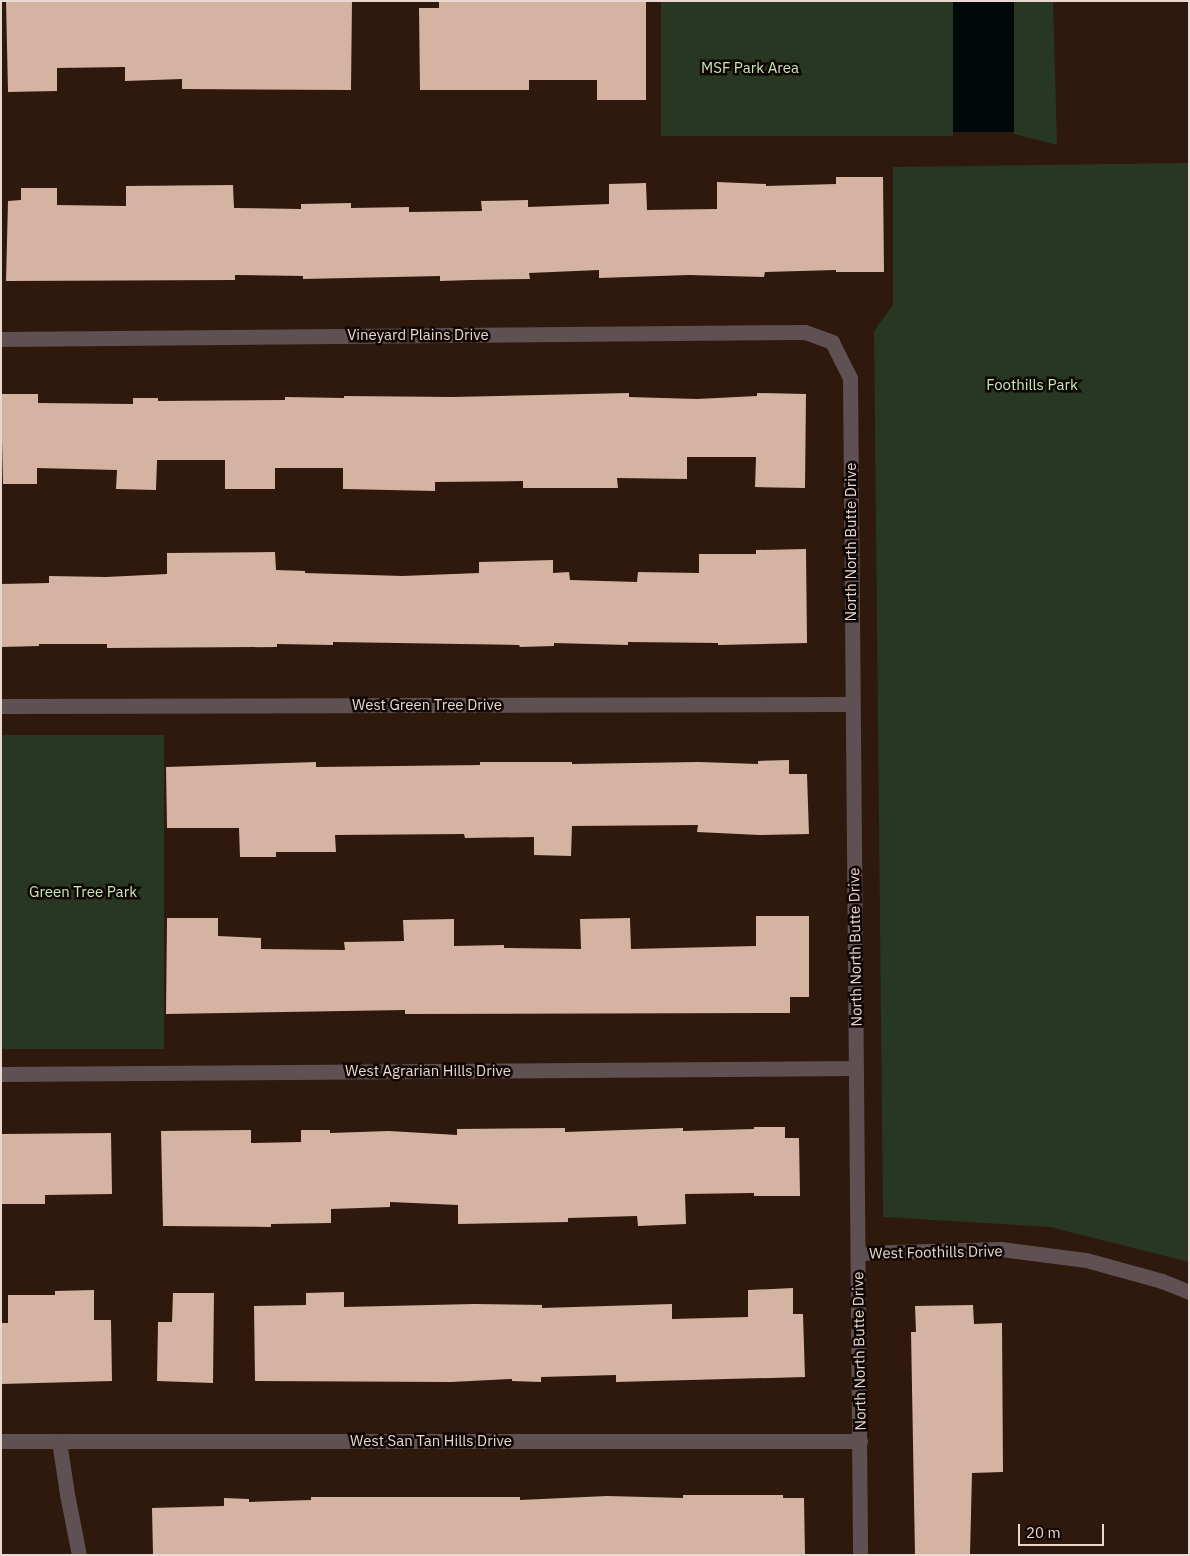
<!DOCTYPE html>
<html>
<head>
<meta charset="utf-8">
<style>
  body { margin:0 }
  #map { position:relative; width:1190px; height:1556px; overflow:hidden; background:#2f180c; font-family:"IBM Plex Sans",sans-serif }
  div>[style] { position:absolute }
  .green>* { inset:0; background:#283721; transform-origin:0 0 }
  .water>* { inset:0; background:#00080a; transform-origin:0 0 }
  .building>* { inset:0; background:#d5b3a3 }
  .minor>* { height:15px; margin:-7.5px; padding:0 7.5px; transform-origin:7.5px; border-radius:7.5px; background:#5f5054 }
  span { translate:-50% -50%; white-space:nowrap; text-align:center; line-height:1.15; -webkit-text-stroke:5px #100603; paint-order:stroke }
  .park-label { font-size:15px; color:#c6e8b7 }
  .street-label { font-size:15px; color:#e8d8d0 }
  .frame { position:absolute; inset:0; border:2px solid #e8d8d0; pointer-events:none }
  .scale { position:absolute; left:1018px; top:1524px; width:86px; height:22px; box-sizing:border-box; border:2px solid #e8d8d0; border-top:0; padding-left:6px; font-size:15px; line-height:18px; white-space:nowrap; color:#e8d8d0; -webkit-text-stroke:4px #100603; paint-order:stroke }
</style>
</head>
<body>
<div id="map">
  <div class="green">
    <div style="left:661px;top:1px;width:292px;height:135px"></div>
    <div style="clip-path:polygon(1014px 1px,1053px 1px,1057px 145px,1014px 134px)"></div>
    <div style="clip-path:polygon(1189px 163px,1189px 1262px,1050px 1227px,883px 1217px,874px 331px,893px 305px,893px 167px)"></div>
    <div style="left:1px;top:735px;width:163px;height:314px"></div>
  </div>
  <div class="water">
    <div style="left:953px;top:1px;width:61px;height:131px"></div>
  </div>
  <div class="building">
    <div style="clip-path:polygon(6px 1px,352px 1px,351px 90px,182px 89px,182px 79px,125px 81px,125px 67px,57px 68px,57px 91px,8px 92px)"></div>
    <div style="clip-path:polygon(439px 1px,646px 2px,646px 100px,597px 100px,597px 80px,529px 80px,529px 90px,420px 90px,419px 8px,439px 8px)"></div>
    <div style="clip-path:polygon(836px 177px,883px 177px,884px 272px,836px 272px,836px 270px,765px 272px,764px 277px,689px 275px,599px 278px,599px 270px,529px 273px,530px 279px,471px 280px,440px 281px,440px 276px,303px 279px,303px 276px,235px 275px,235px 280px,6px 281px,8px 201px,21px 200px,21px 188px,57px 188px,57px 205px,126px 206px,126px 186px,233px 185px,234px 208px,301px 209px,301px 204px,351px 203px,351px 208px,409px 207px,409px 212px,482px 211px,481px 201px,528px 200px,528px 207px,609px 204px,609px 184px,646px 183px,647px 210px,717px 209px,717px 182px,766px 184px,766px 186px,836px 184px)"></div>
    <div style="clip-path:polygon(629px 393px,629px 397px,697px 399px,757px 396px,757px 393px,806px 394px,805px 488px,755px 487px,756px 457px,687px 457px,687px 479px,617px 478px,618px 488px,523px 488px,523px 481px,435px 482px,435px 491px,343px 489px,343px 468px,275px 468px,275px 489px,225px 489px,225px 460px,157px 460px,156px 490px,116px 489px,117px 470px,37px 468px,37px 484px,3px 484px,1px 394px,38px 394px,38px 403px,133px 404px,133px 398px,158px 398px,158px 401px,285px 400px,285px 397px,344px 398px,344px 396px,452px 397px)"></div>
    <div style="clip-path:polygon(806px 549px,807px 643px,718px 645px,718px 643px,628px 642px,628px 645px,554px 643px,554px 646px,520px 647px,519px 645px,333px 642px,333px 645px,277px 644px,277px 647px,107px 648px,107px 644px,39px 644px,39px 646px,1px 647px,1px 584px,49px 583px,49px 576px,106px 577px,167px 574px,167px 553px,275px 552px,276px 570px,305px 571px,305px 573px,402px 576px,479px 573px,479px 562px,553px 560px,553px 573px,569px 572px,570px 580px,637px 582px,638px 572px,699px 573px,699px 554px,756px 554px,756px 550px)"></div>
    <div style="clip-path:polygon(789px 760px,789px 774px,807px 774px,809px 834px,759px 835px,697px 832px,698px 825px,572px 826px,571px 856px,534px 855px,534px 837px,465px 838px,464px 834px,335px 835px,336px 852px,276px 852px,276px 857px,240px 857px,239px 828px,167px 828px,166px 767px,316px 762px,316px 767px,480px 765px,480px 762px,572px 762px,572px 764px,699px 762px,758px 764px,758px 761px)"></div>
    <div style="clip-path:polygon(756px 916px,809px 916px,809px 997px,790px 997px,790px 1013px,405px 1014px,405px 1010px,166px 1014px,167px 918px,218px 918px,218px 936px,261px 938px,261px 949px,345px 950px,344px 942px,404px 941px,403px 920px,454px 919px,454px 946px,504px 945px,504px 948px,581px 949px,580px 919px,630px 918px,631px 949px,756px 946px)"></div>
    <div style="clip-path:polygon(754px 1127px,785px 1127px,785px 1138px,799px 1138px,800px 1196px,754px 1196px,754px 1193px,685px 1194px,686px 1224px,638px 1226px,637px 1216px,568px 1218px,568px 1222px,458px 1224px,458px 1205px,390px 1202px,390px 1207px,331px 1209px,331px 1223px,271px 1224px,271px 1227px,163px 1226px,161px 1131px,251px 1130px,251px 1143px,301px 1142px,301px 1130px,330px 1130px,330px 1133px,389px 1131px,457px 1135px,457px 1129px,565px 1128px,565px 1132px,683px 1128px,683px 1131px,754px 1129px)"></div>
    <div style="clip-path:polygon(111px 1133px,112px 1194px,45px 1195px,45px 1204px,1px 1204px,1px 1134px)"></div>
    <div style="clip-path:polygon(793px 1288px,793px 1314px,803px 1314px,805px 1377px,616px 1382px,616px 1375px,541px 1377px,541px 1382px,512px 1381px,512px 1379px,451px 1382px,255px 1381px,254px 1306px,306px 1305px,306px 1293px,344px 1292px,344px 1307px,474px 1304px,542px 1305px,542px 1308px,672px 1304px,672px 1319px,748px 1317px,748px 1290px)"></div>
    <div style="clip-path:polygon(94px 1290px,94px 1320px,111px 1320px,112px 1381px,1px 1384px,1px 1323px,8px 1323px,8px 1295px,55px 1295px,55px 1291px)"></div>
    <div style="clip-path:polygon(173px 1293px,214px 1293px,213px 1383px,157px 1381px,158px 1322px,172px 1322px)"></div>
    <div style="clip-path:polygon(973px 1305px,974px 1324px,1002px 1323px,1003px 1472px,972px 1473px,970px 1555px,915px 1555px,911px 1332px,916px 1332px,915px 1306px)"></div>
    <div style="clip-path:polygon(683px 1495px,783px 1495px,783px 1498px,804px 1498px,805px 1555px,153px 1555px,152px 1508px,224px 1506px,224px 1498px,249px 1499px,249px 1502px,311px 1500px,311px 1497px,520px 1497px,520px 1500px,607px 1496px,683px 1498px)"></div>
  </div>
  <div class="minor">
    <div style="left:1px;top:339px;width:804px;rotate:-0.5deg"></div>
    <div style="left:805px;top:332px;width:29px;rotate:20deg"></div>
    <div style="left:832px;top:342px;width:40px;rotate:63.4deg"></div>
    <div style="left:850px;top:378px;width:1177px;rotate:89.51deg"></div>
    <div style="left:1px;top:706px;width:851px;rotate:-0.13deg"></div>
    <div style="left:1px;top:1074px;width:855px;rotate:-0.4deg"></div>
    <div style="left:858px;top:1253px;width:143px;rotate:-1.6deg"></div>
    <div style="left:1001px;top:1249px;width:86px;rotate:7.4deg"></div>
    <div style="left:1086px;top:1260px;width:79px;rotate:15.4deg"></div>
    <div style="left:1162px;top:1281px;width:29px;rotate:22deg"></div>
    <div style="left:1px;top:1441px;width:859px"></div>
    <div style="left:59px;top:1441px;width:54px;rotate:81.4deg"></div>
    <div style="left:67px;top:1494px;width:62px;rotate:78.9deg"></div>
  </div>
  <div class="park-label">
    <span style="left:750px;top:68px">MSF Park Area</span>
    <span style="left:1032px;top:385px">Foothills Park</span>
    <span style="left:83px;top:892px">Green Tree Park</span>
  </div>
  <div class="street-label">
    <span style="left:418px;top:335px">Vineyard Plains Drive</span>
    <span style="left:851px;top:542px;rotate:-90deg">North North Butte Drive</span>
    <span style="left:427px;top:705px">West Green Tree Drive</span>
    <span style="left:855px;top:947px;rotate:-91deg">North North Butte Drive</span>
    <span style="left:428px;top:1071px">West Agrarian Hills Drive</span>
    <span style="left:936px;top:1252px;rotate:-1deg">West Foothills Drive</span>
    <span style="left:859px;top:1351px;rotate:-91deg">North North Butte Drive</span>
    <span style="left:431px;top:1441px">West San Tan Hills Drive</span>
  </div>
  <div class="frame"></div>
  <div class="scale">20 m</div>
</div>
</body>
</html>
